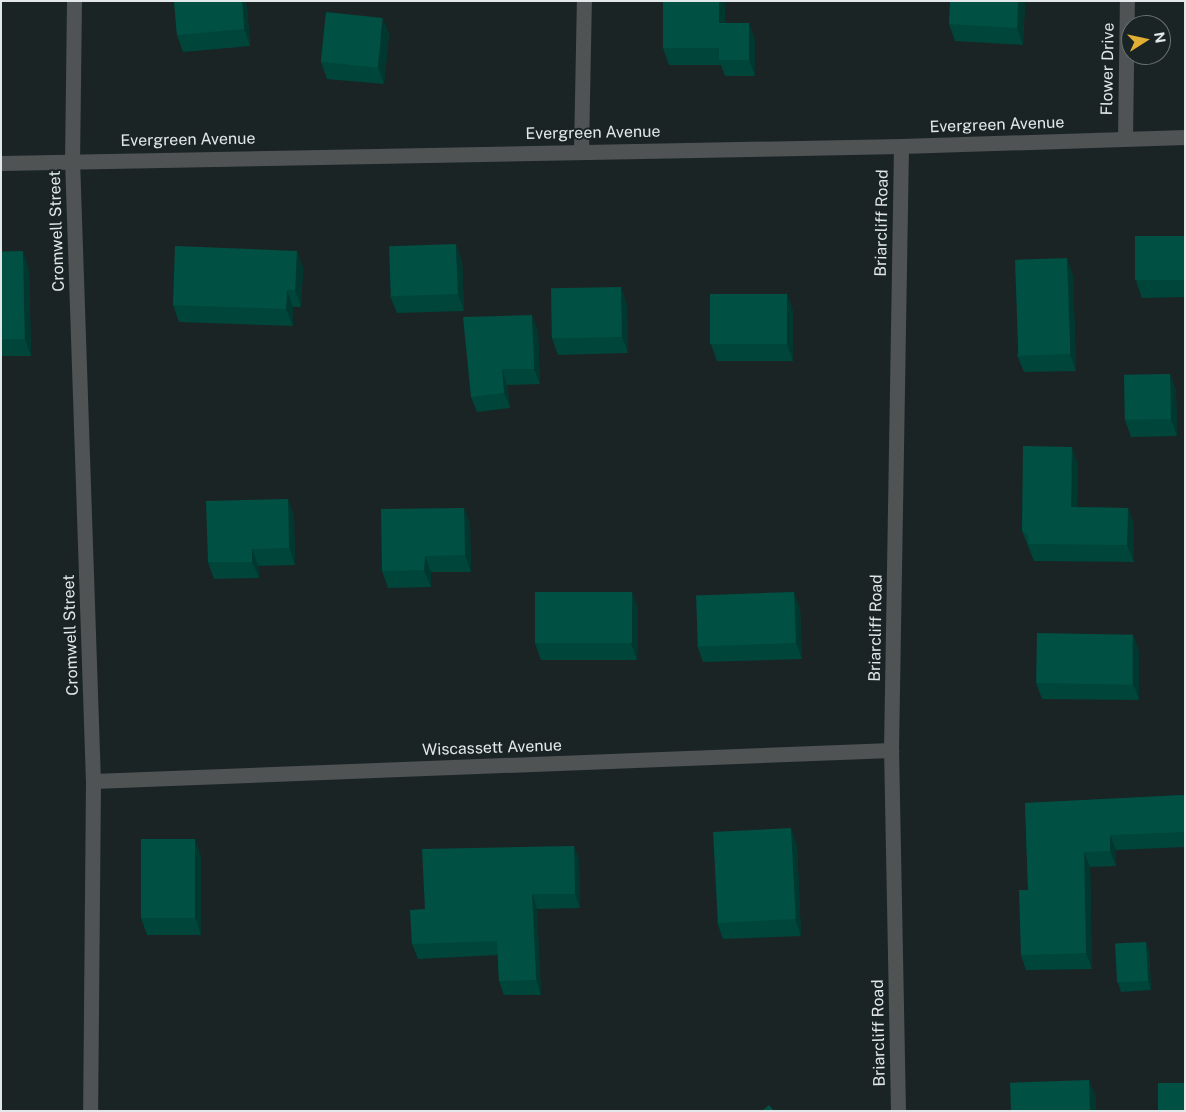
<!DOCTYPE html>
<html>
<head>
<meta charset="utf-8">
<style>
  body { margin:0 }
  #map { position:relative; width:1186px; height:1112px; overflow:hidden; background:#1b2425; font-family:"Public Sans",sans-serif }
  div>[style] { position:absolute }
  .minor>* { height:15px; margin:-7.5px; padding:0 7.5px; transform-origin:7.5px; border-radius:7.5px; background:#4f5354 }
  .wall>* { inset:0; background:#00453a }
  .shaded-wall>* { inset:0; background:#003830 }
  .building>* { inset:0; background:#005044; transform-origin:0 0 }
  span { translate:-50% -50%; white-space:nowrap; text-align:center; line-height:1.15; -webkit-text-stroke:4px #1b2425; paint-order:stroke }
  .street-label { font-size:16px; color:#e2e8e9 }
  .frame { position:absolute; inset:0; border:2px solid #e2e8e9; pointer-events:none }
  .north { position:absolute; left:1121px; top:15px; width:50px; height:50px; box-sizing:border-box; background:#1b2425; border:1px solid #6b7273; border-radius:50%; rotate:80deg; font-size:14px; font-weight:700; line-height:20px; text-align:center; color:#e2e8e9 }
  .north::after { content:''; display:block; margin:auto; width:18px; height:22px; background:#e2ae34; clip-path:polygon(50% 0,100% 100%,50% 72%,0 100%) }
</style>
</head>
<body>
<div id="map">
  <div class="minor">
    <div style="left:74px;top:1px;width:158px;rotate:90.7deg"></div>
    <div style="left:72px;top:159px;width:622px;rotate:88.07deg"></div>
    <div style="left:93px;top:781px;width:330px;rotate:90.5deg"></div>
    <div style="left:1125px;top:138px;width:137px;rotate:-89.2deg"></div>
    <div style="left:581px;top:151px;width:150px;rotate:-88.9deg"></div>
    <div style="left:1px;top:163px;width:900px;rotate:-1.08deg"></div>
    <div style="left:901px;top:146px;width:284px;rotate:-1.8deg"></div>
    <div style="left:93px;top:781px;width:799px;rotate:-2.22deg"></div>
    <div style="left:898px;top:1111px;width:361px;rotate:-91.1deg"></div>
    <div style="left:891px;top:750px;width:604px;rotate:-89.05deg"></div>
  </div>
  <div class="wall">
    <div style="clip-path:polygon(174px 1px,245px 1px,247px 7px,250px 46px,183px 52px,177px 35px)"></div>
    <div style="clip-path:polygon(1025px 1px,1023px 45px,955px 41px,949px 24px)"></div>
    <div style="clip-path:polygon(749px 23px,755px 40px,755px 76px,725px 76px,721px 65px,669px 65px,663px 48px,725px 24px)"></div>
    <div style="clip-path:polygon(389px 34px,384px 84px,327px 79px,321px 62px)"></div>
    <div style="clip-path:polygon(1185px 236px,1185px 297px,1142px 298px,1136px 281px)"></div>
    <div style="clip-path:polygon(1px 252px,29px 268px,31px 356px,1px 356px)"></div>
    <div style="clip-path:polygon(462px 261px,464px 311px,397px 313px,390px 296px)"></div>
    <div style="clip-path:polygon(303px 267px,301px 307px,293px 307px,293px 326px,179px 322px,173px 305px)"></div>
    <div style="clip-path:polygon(1073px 275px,1076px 371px,1024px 372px,1017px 355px)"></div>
    <div style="clip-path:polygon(787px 294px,793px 311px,793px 361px,717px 361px,711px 344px)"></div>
    <div style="clip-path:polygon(627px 304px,628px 353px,558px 355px,552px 338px)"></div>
    <div style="clip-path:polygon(538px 330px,540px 384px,507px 385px,510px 408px,477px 412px,471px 397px)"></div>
    <div style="clip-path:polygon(1170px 374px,1176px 391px,1177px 436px,1131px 437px,1125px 420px)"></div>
    <div style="clip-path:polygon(1078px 464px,1077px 507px,1128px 508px,1134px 525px,1134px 562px,1034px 561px,1022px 531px)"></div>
    <div style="clip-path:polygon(288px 499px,294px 516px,295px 565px,258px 566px,259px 578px,214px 579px,208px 562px)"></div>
    <div style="clip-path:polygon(464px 508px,470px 524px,471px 572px,431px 572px,431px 587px,388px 588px,382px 571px)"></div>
    <div style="clip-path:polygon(632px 592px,638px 609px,637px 660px,541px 660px,535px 643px)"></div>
    <div style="clip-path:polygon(794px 592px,800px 609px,802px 659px,703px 662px,697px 645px)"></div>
    <div style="clip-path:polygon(1139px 651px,1139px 700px,1042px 699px,1036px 683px)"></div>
    <div style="clip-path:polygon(1184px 795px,1185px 798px,1185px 847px,1116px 850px,1116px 866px,1090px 867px,1092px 969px,1026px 970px,1021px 955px,1028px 890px,1025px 803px)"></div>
    <div style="clip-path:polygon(195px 839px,201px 856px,201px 935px,147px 935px,141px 918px)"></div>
    <div style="clip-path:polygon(797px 845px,801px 936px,723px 939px,717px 922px)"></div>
    <div style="clip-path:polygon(574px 846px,579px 860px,580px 908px,537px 909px,541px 995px,504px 995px,499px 981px,498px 955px,418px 959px,412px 944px,425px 909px)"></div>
    <div style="clip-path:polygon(1146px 942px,1149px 951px,1151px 990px,1121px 992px,1118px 983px)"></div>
  </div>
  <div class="shaded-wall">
    <div style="clip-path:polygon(242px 1px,245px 1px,247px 7px,250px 46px,244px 29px)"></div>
    <div style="clip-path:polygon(719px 1px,725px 1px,725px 59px,718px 48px)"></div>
    <div style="clip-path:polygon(1018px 1px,1025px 1px,1023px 45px,1017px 28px)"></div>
    <div style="clip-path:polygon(383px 18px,389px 34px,384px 84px,378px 67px)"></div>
    <div style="clip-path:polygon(749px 23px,755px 40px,755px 76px,749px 60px)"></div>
    <div style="clip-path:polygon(456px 244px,462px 261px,464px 311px,458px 294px)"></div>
    <div style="clip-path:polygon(23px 251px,29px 268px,31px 356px,25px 339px)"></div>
    <div style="clip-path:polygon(297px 251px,303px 267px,301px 307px,295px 290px)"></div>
    <div style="clip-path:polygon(1067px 258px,1073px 275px,1076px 371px,1070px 354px)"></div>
    <div style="clip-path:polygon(621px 287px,627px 304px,628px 353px,622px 337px)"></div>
    <div style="clip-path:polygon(287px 290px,293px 307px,293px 326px,286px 309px)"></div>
    <div style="clip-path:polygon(787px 294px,793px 311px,793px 361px,787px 344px)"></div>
    <div style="clip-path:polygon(532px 315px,538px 330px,540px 384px,534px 369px)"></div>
    <div style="clip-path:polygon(502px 369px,507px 385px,510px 408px,504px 393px)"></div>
    <div style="clip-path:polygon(1170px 374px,1176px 391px,1177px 436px,1171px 419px)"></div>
    <div style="clip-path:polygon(1072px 447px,1078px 464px,1077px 524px,1071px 507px)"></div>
    <div style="clip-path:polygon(288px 499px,294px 516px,295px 565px,289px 548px)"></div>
    <div style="clip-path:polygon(464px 508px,470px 524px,471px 572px,465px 555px)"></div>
    <div style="clip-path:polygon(1128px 508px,1134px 525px,1134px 562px,1127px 545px)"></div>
    <div style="clip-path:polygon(252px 549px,258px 566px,259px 578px,252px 562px)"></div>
    <div style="clip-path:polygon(425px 556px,431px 572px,431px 587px,424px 570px)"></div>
    <div style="clip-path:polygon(632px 592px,638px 609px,637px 660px,631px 643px)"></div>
    <div style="clip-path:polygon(794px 592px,800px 609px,802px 659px,796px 643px)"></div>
    <div style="clip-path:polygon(1133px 634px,1139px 651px,1139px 700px,1133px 683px)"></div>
    <div style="clip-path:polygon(791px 828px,797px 845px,801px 936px,795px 919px)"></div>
    <div style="clip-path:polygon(1110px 835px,1116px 850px,1116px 866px,1110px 851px)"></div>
    <div style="clip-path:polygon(195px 839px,201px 856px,201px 935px,195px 918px)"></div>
    <div style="clip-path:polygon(574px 846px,579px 860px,580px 908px,575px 894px)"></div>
    <div style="clip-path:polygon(1084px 852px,1090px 867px,1092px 969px,1086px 953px)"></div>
    <div style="clip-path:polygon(532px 894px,537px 909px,541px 995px,536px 980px)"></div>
    <div style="clip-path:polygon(1146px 942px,1149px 951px,1151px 990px,1148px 981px)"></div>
    <div style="clip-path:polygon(1089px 1080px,1096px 1096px,1096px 1111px,1090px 1111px)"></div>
  </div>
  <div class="building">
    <div style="clip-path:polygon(174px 1px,242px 1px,244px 29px,177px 35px)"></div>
    <div style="left:663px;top:1px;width:56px;height:47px"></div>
    <div style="clip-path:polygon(950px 1px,1018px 1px,1017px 28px,949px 24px)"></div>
    <div style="left:326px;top:12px;width:57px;height:50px;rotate:6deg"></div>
    <div style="left:749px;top:23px;width:37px;height:30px;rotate:90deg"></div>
    <div style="left:1185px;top:236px;width:44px;height:50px;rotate:90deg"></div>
    <div style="left:456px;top:244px;width:50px;height:67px;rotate:88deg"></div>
    <div style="clip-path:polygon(175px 246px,297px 251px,295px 290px,287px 290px,286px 309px,173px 305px)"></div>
    <div style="left:23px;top:251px;width:88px;height:22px;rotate:89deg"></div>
    <div style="left:1067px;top:258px;width:96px;height:52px;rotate:88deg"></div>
    <div style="left:621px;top:287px;width:50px;height:70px;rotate:89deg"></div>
    <div style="left:787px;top:294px;width:50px;height:77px;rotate:90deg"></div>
    <div style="clip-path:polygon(532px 315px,534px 369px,502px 369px,504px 393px,471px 397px,463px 317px)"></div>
    <div style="left:1170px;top:374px;width:45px;height:46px;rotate:89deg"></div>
    <div style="clip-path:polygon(1023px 446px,1072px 447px,1071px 507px,1128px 508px,1127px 545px,1028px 544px,1028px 535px,1022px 531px)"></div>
    <div style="clip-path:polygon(288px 499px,289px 548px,252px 549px,252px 562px,208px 562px,206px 501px)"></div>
    <div style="clip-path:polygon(464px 508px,465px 555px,425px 556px,424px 570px,382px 571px,381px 509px)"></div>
    <div style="left:535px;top:592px;width:97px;height:51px"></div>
    <div style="left:794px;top:592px;width:51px;height:98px;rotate:88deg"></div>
    <div style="left:1037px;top:633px;width:96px;height:50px;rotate:1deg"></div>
    <div style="clip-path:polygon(1184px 795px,1185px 832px,1110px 835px,1110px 851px,1084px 852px,1086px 953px,1021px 955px,1019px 890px,1028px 890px,1025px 803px)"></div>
    <div style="left:791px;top:828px;width:91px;height:78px;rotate:87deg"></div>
    <div style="left:141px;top:839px;width:54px;height:79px"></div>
    <div style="clip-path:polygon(574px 846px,575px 894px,532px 894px,536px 980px,499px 981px,497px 941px,412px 944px,410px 910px,425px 909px,422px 849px)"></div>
    <div style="left:1146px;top:942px;width:39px;height:31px;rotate:87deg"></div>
    <div style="left:1089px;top:1080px;width:31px;height:79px;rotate:88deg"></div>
    <div style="left:1185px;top:1083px;width:28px;height:27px;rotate:90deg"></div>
    <div style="clip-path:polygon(769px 1105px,774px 1111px,762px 1111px)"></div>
  </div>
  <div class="street-label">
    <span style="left:1108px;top:69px;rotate:-89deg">Flower Drive</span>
    <span style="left:997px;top:125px;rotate:-2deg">Evergreen Avenue</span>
    <span style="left:593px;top:133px;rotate:-1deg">Evergreen Avenue</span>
    <span style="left:188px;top:140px;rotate:-1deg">Evergreen Avenue</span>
    <span style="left:882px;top:223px;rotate:-89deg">Briarcliff Road</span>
    <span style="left:57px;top:231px;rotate:-92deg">Cromwell Street</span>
    <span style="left:876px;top:628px;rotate:-89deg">Briarcliff Road</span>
    <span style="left:71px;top:635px;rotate:-92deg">Cromwell Street</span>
    <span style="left:492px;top:748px;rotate:-2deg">Wiscassett Avenue</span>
    <span style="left:879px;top:1033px;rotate:-91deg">Briarcliff Road</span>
  </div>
  <div class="frame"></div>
  <div class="north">N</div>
</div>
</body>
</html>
